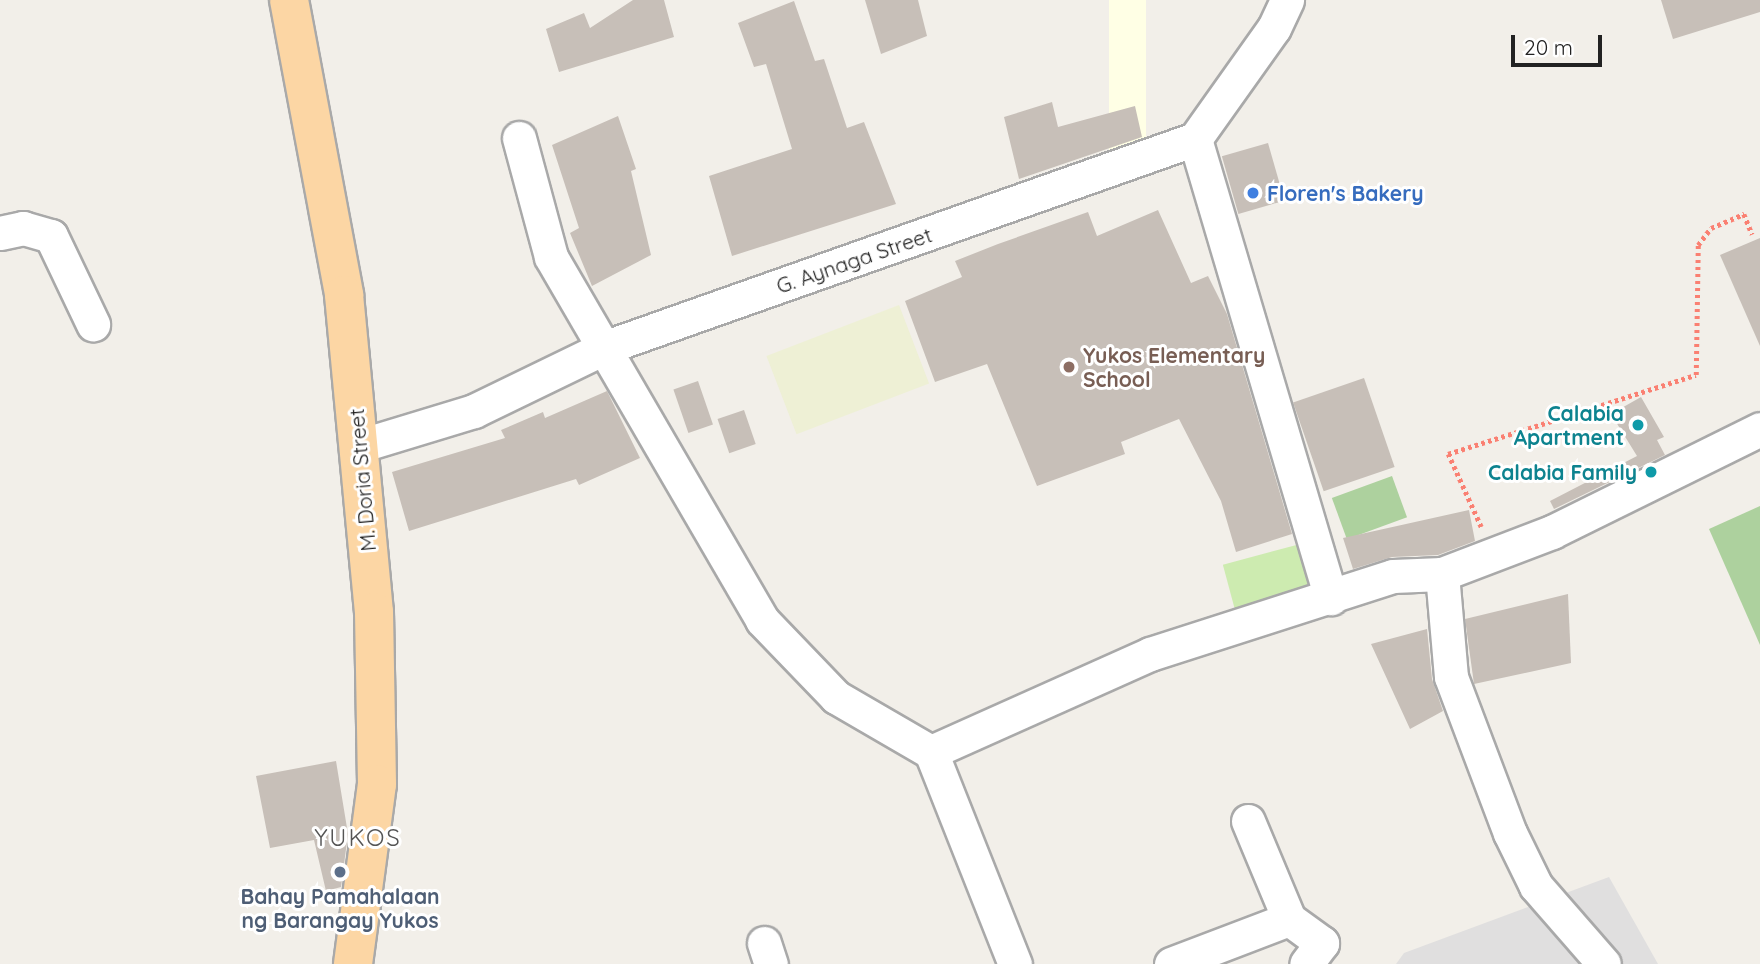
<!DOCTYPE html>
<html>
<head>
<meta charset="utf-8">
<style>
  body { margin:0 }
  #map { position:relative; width:1760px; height:964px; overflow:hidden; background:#f2efe9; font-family:Quicksand,sans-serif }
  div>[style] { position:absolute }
  .residential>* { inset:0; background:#e0dfdf }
  .education>* { inset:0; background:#ffffe5; transform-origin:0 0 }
  .farmland>* { inset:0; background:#eef0d5; transform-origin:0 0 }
  .grass>* { inset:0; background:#cdebb0; transform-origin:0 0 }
  .forest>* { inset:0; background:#add19e; transform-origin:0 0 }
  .building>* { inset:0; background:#c7bfb8; transform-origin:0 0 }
  .path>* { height:4.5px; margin-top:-2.25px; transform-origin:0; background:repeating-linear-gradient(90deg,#fa8072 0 3.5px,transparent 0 7px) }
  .roads { filter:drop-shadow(2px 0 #a9a9a9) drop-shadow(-2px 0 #a9a9a9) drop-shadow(0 2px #a9a9a9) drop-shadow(0 -2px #a9a9a9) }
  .minor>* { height:33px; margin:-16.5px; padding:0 16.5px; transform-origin:16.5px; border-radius:16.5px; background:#fff }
  .major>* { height:38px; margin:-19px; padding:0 19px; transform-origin:19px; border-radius:19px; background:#fcd6a4 }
  .dots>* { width:19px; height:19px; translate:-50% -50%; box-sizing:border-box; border:4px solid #fff; border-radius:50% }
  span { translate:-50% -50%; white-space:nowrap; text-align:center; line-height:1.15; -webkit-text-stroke:6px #fff; paint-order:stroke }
  .shop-label { font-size:21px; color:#366cbe; font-weight:700 }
  .left { translate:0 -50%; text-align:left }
  .street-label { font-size:21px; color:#222 }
  .education-label { font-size:21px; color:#785e54; font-weight:700 }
  .culture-label { font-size:21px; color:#0d838f; font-weight:700 }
  .right { translate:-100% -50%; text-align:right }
  .service-label { font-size:21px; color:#4e5e75; font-weight:700 }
  .quarter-label { font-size:24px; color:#555; letter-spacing:2px }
  .scale { position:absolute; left:1511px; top:35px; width:91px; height:32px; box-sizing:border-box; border:4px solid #222; border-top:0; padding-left:9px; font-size:21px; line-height:24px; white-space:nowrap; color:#222; -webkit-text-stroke:5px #fff; paint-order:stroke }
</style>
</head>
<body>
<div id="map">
  <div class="residential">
    <div style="clip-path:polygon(1609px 877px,1658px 964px,1396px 964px,1404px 953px)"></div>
  </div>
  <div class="education">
    <div style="left:1109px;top:0;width:37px;height:153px"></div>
  </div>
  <div class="farmland">
    <div style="left:899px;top:305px;width:84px;height:142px;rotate:69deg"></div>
  </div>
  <div class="grass">
    <div style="left:1304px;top:543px;width:55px;height:84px;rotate:75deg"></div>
  </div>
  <div class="forest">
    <div style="left:1392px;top:476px;width:44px;height:64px;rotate:70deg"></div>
    <div style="clip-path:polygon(1760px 506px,1760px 645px,1709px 529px)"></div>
  </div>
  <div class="building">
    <div style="clip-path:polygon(633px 0,664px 0,674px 37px,559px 72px,546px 29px,584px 13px,590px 28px)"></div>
    <div style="clip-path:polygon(865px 0,918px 0,927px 36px,881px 54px)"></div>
    <div style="clip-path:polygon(1661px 0,1760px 0,1760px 12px,1673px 39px)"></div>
    <div style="clip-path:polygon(794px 1px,815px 61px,824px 59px,847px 128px,864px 122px,896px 204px,732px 256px,709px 176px,792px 149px,766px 64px,754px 67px,738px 23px)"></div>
    <div style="clip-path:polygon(1052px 102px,1058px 127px,1135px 106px,1142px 137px,1019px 179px,1004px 117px)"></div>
    <div style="clip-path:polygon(618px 116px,636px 169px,631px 171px,651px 255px,592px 286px,570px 233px,579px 228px,552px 145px)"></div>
    <div style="left:1268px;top:143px;width:60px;height:48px;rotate:74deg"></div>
    <div style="clip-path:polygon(1158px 210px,1191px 283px,1208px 276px,1227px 314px,1292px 534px,1236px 552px,1221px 501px,1179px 419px,1121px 442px,1125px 454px,1037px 486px,987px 364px,935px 382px,905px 301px,962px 277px,955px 261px,998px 244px,1088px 212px,1097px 236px)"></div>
    <div style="clip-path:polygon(1760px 238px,1760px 346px,1720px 255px)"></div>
    <div style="left:1364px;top:378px;width:94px;height:75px;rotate:71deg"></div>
    <div style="left:698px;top:381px;width:46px;height:26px;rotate:71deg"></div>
    <div style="clip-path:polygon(607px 391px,640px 458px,579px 485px,576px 479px,409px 531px,392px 472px,505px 438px,501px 430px,543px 412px,545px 418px)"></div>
    <div style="clip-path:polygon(1641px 397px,1664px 437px,1657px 440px,1665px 455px,1554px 509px,1550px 501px,1637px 456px,1611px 414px)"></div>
    <div style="left:744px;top:410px;width:36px;height:28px;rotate:71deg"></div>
    <div style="clip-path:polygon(1469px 510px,1475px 541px,1438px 555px,1392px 557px,1353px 569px,1343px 538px)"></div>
    <div style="clip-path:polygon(1568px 594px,1571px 663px,1474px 684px,1465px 619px)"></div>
    <div style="clip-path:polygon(1427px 629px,1432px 679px,1443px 711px,1410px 729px,1371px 644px)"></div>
    <div style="clip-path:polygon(336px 761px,348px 834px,341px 887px,326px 891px,314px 840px,270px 848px,256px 776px)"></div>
  </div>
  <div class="path">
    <div style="left:1481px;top:527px;width:80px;rotate:-114.3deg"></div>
    <div style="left:1448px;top:454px;width:260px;rotate:-17.7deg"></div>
    <div style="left:1696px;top:375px;width:130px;rotate:-89.1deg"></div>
    <div style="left:1698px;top:245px;width:21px;rotate:-53deg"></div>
    <div style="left:1711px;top:228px;width:36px;rotate:-23deg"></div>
    <div style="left:1744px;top:214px;width:22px;rotate:68deg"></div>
  </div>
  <div class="roads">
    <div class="minor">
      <div style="left:519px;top:138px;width:123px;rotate:74.9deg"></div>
      <div style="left:551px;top:257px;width:420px;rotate:59.8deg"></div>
      <div style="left:762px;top:620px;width:107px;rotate:46.1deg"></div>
      <div style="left:836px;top:697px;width:110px;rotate:30.1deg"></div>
      <div style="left:931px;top:752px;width:228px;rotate:68.4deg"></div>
      <div style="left:1195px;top:139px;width:479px;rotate:73.5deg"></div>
      <div style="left:0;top:233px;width:24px;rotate:-12deg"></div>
      <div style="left:23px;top:228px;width:29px;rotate:16deg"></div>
      <div style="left:51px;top:236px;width:98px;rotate:64.5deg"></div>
      <div style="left:359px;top:446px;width:120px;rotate:-16.9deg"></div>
      <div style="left:474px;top:411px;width:147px;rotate:-25.9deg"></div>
      <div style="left:606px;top:347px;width:625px;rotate:-19.45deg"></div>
      <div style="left:1195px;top:139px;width:136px;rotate:-54.6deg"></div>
      <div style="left:1274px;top:28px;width:31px;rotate:-65deg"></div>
      <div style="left:1442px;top:574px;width:103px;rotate:85deg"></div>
      <div style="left:1451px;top:677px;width:167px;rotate:69.3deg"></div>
      <div style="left:1510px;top:833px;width:59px;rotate:63.9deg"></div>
      <div style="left:1536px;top:886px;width:103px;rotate:48.9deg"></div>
      <div style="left:931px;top:752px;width:240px;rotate:-24.1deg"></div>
      <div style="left:1150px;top:654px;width:255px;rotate:-17.8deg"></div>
      <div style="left:1393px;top:576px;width:49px;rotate:-2.3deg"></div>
      <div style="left:1442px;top:574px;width:118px;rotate:-20.9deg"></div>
      <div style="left:1552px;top:532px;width:232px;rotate:-26.3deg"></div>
      <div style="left:1248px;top:821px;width:106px;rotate:67.3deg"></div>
      <div style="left:1289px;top:919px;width:41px;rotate:36deg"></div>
      <div style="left:1322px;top:943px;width:26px;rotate:127deg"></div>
      <div style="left:764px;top:943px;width:22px;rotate:72deg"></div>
      <div style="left:1171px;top:964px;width:126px;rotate:-20.9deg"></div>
    </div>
    <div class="major">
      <div style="left:289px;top:0;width:300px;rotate:79.4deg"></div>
      <div style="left:344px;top:295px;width:318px;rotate:84.6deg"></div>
      <div style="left:374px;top:612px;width:172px;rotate:89deg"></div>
      <div style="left:377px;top:784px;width:182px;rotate:97.6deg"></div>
    </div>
  </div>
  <div class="dots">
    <div style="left:1253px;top:193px;background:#3f7fe0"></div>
    <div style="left:1069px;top:367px;background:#8d6e63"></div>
    <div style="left:1638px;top:425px;background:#0f9aa8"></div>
    <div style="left:1651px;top:472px;background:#0f9aa8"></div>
    <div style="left:340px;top:872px;background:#5c6f8a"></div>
  </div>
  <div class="shop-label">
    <span class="left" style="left:1267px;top:193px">Floren's Bakery</span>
  </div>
  <div class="street-label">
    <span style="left:854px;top:260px;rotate:-19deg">G. Aynaga Street</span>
    <span style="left:362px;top:480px;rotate:-95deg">M. Doria Street</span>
  </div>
  <div class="education-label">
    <span class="left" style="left:1083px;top:367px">Yukos Elementary<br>School</span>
  </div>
  <div class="culture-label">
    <span class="right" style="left:1624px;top:425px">Calabia<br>Apartment</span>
    <span class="right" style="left:1637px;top:472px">Calabia Family</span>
  </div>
  <div class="service-label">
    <span style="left:340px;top:908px">Bahay Pamahalaan<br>ng Barangay Yukos</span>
  </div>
  <div class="quarter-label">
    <span style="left:358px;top:838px">YUKOS</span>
  </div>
  <div class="scale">20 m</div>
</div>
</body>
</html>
